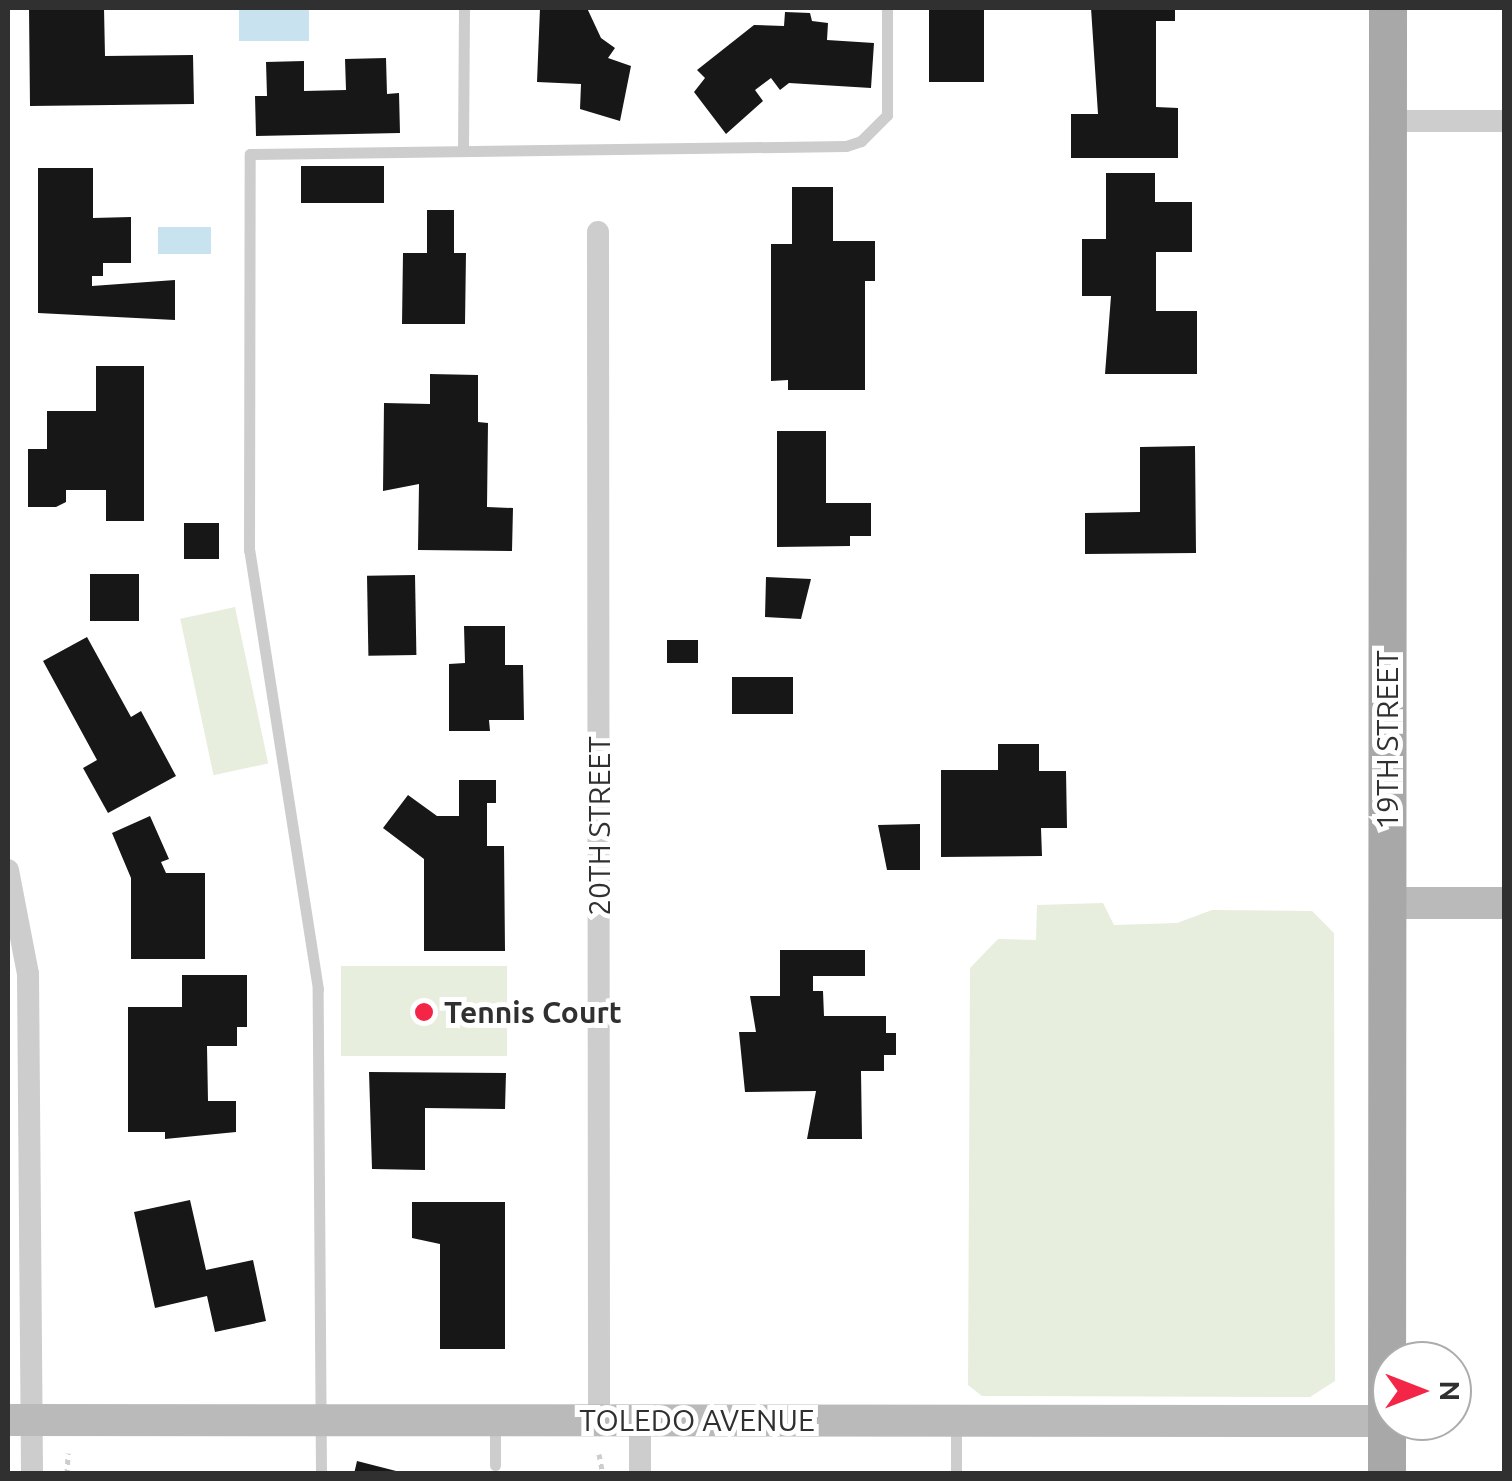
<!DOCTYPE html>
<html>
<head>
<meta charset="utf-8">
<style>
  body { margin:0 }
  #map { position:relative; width:1512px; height:1481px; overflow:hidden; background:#fff; font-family:Ubuntu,sans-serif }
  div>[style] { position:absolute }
  .green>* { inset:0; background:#e8eedd; transform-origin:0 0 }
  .water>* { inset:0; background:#c8e3ef; transform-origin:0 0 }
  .building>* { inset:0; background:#171717; transform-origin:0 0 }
  .path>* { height:5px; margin-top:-2.5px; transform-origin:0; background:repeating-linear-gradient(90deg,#cdcdcd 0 5px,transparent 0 10px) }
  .lane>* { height:11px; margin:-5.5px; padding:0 5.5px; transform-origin:5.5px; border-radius:5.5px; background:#cdcdcd }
  .street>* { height:22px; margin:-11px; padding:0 11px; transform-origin:11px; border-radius:11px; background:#cdcdcd }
  .secondary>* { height:32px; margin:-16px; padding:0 16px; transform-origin:16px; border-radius:16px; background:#bababa }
  .primary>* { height:38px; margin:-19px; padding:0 19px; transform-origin:19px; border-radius:19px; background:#a8a8a8 }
  .dots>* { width:28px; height:28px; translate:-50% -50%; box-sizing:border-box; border:5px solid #fff; border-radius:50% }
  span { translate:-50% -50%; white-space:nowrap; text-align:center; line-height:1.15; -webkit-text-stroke:10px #fff; paint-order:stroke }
  .street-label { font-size:30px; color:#303030 }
  .poi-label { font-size:30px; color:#303030; font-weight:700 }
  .left { translate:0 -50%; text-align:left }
  .frame { position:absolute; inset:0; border:10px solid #303030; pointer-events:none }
  .north { position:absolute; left:1372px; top:1341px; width:100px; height:100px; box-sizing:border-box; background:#fff; border:2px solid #acacac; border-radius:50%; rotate:90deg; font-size:28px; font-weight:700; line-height:40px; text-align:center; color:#303030 }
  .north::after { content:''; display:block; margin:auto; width:35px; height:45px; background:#f32647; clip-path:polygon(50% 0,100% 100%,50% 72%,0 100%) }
</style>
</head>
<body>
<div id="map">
  <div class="green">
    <div style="left:235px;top:607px;width:160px;height:56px;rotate:78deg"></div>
    <div style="clip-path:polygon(1103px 903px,1114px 925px,1177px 923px,1212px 910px,1312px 911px,1334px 933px,1335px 1381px,1310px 1397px,982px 1396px,968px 1385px,970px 968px,998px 939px,1036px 940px,1037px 905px)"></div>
    <div style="left:341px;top:966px;width:166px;height:90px"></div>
  </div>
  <div class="water">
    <div style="left:239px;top:8px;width:70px;height:33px"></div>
    <div style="left:158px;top:227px;width:53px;height:27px"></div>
  </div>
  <div class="building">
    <div style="clip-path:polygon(29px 8px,104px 8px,105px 56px,193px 55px,194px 104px,30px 106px)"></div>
    <div style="clip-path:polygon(540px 8px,587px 8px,601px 38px,615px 48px,608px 58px,631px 66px,620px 121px,580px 109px,581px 84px,537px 82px)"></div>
    <div style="left:929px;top:8px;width:55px;height:74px"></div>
    <div style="clip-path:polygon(1091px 8px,1175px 8px,1175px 21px,1156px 21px,1156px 107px,1178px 108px,1178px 158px,1071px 158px,1071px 114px,1098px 114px)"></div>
    <div style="clip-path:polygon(785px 12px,810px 13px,812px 21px,828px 23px,827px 40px,874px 43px,871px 88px,789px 83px,780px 90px,771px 78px,755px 90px,763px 101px,726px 134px,694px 92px,705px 78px,697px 70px,754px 25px,784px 26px)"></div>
    <div style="clip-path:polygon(386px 58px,387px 94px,399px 93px,400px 133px,256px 136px,255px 96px,267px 96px,266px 62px,304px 61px,304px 91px,346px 90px,345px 59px)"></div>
    <div style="left:301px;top:166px;width:83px;height:37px"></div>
    <div style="clip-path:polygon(38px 168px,93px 168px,93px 218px,131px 217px,131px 263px,103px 263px,103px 276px,92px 276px,92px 286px,175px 280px,175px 320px,38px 313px)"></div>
    <div style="clip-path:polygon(1106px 173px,1155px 173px,1155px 202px,1192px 202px,1192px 252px,1156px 252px,1156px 311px,1197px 311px,1197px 374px,1105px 374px,1111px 296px,1082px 296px,1082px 239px,1106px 239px)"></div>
    <div style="clip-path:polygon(792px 187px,833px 187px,833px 241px,875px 241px,875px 281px,865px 281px,865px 390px,788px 390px,788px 380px,771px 381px,771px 244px,792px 244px)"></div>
    <div style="clip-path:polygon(427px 210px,454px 210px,454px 253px,466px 253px,465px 324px,402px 324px,403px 253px,427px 253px)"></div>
    <div style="clip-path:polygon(96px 366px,144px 366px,144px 521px,106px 521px,106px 490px,66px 490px,66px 502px,56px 507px,28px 507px,28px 449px,47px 449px,47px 411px,96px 411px)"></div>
    <div style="clip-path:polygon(430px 374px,478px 375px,478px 422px,488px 423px,487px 507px,513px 508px,512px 551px,418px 550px,419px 484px,383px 491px,384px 403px,430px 404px)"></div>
    <div style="clip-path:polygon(777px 431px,826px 431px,826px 503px,871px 503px,871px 536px,850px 536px,850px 546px,777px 547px)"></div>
    <div style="clip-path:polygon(1195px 446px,1196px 553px,1085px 554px,1085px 513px,1140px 512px,1140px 447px)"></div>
    <div style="left:219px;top:523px;width:36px;height:35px;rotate:90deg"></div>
    <div style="left:90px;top:574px;width:49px;height:47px"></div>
    <div style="left:415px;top:575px;width:80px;height:48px;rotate:89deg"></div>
    <div style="clip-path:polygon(766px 577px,811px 579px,801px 619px,765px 617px)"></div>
    <div style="clip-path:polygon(464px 626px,505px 626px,505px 665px,523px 665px,524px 720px,489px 720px,490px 731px,449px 731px,449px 664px,465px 663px)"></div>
    <div style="clip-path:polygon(87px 637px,131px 717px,141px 711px,176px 776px,108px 813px,83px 768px,97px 760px,43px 661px)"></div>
    <div style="left:667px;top:640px;width:31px;height:23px"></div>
    <div style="left:732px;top:677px;width:61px;height:37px"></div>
    <div style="clip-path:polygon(998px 744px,1039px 744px,1039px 771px,1066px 771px,1067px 828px,1041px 828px,1042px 856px,941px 857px,941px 770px,998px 770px)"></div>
    <div style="clip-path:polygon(459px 780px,496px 780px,496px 803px,487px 803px,487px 846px,504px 846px,505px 951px,424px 951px,424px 859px,383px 828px,408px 795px,437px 816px,459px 816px)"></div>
    <div style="clip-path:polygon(150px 816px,169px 859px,161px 862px,166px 873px,205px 873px,205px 959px,131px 959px,131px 878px,112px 833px)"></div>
    <div style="clip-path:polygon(920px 824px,920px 870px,887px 870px,878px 825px)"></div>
    <div style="clip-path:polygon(780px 950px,865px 950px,865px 976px,813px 976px,813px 991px,823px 991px,824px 1016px,886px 1016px,886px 1033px,896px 1033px,896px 1055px,884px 1055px,884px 1071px,861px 1071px,862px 1139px,807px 1139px,816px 1091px,745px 1092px,739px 1032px,756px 1032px,750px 996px,780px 996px)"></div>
    <div style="clip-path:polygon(182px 975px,247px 975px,247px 1027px,237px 1027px,237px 1046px,207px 1046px,208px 1101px,236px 1101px,236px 1132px,165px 1139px,165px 1132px,128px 1132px,128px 1007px,182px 1007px)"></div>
    <div style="clip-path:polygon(369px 1072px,506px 1073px,505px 1109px,425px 1108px,425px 1170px,372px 1169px)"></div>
    <div style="clip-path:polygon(190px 1200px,206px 1270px,253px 1260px,266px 1321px,215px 1332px,207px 1296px,155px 1308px,134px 1212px)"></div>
    <div style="clip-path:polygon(412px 1202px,505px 1202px,505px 1349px,440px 1349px,440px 1244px,412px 1238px)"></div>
    <div style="clip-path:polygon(357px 1461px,400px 1472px,400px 1474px,354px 1474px)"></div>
  </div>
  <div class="path">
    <div style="left:599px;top:1454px;width:20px;rotate:79deg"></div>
    <div style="left:67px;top:1474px;width:21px;rotate:-87deg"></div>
  </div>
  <div class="lane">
    <div style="left:463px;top:151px;width:143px;rotate:-89.6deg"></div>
    <div style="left:495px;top:1424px;width:41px;rotate:90deg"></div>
    <div style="left:321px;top:1474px;width:485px;rotate:-90.4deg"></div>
    <div style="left:318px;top:989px;width:444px;rotate:-98.9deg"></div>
    <div style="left:249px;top:550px;width:396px;rotate:-89.9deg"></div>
    <div style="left:250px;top:154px;width:596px;rotate:-0.77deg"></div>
    <div style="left:846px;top:146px;width:16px;rotate:-18deg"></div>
    <div style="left:861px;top:141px;width:37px;rotate:-45deg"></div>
    <div style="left:887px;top:115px;width:107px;rotate:-90deg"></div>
    <div style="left:956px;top:1474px;width:51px;rotate:-90deg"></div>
  </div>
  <div class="street">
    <div style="left:1388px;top:121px;width:116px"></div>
    <div style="left:598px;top:232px;width:1187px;rotate:89.95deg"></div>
    <div style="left:8px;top:870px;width:106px;rotate:79.1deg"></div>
    <div style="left:28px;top:974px;width:500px;rotate:89.54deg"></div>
    <div style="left:640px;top:1474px;width:55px;rotate:-90deg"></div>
  </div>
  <div class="secondary">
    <div style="left:1387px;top:903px;width:117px"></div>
    <div style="left:8px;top:1420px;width:1379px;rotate:0.04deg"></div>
  </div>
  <div class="primary">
    <div style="left:1387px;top:1474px;width:1466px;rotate:-89.96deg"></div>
  </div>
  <div class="dots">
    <div style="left:424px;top:1012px;background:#f32647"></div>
  </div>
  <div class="street-label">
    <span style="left:1387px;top:740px;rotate:-90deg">19TH STREET</span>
    <span style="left:599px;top:826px;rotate:-90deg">20TH STREET</span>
    <span style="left:697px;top:1420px">TOLEDO AVENUE</span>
  </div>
  <div class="poi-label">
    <span class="left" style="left:444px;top:1012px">Tennis Court</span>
  </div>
  <div class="frame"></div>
  <div class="north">N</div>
</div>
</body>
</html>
